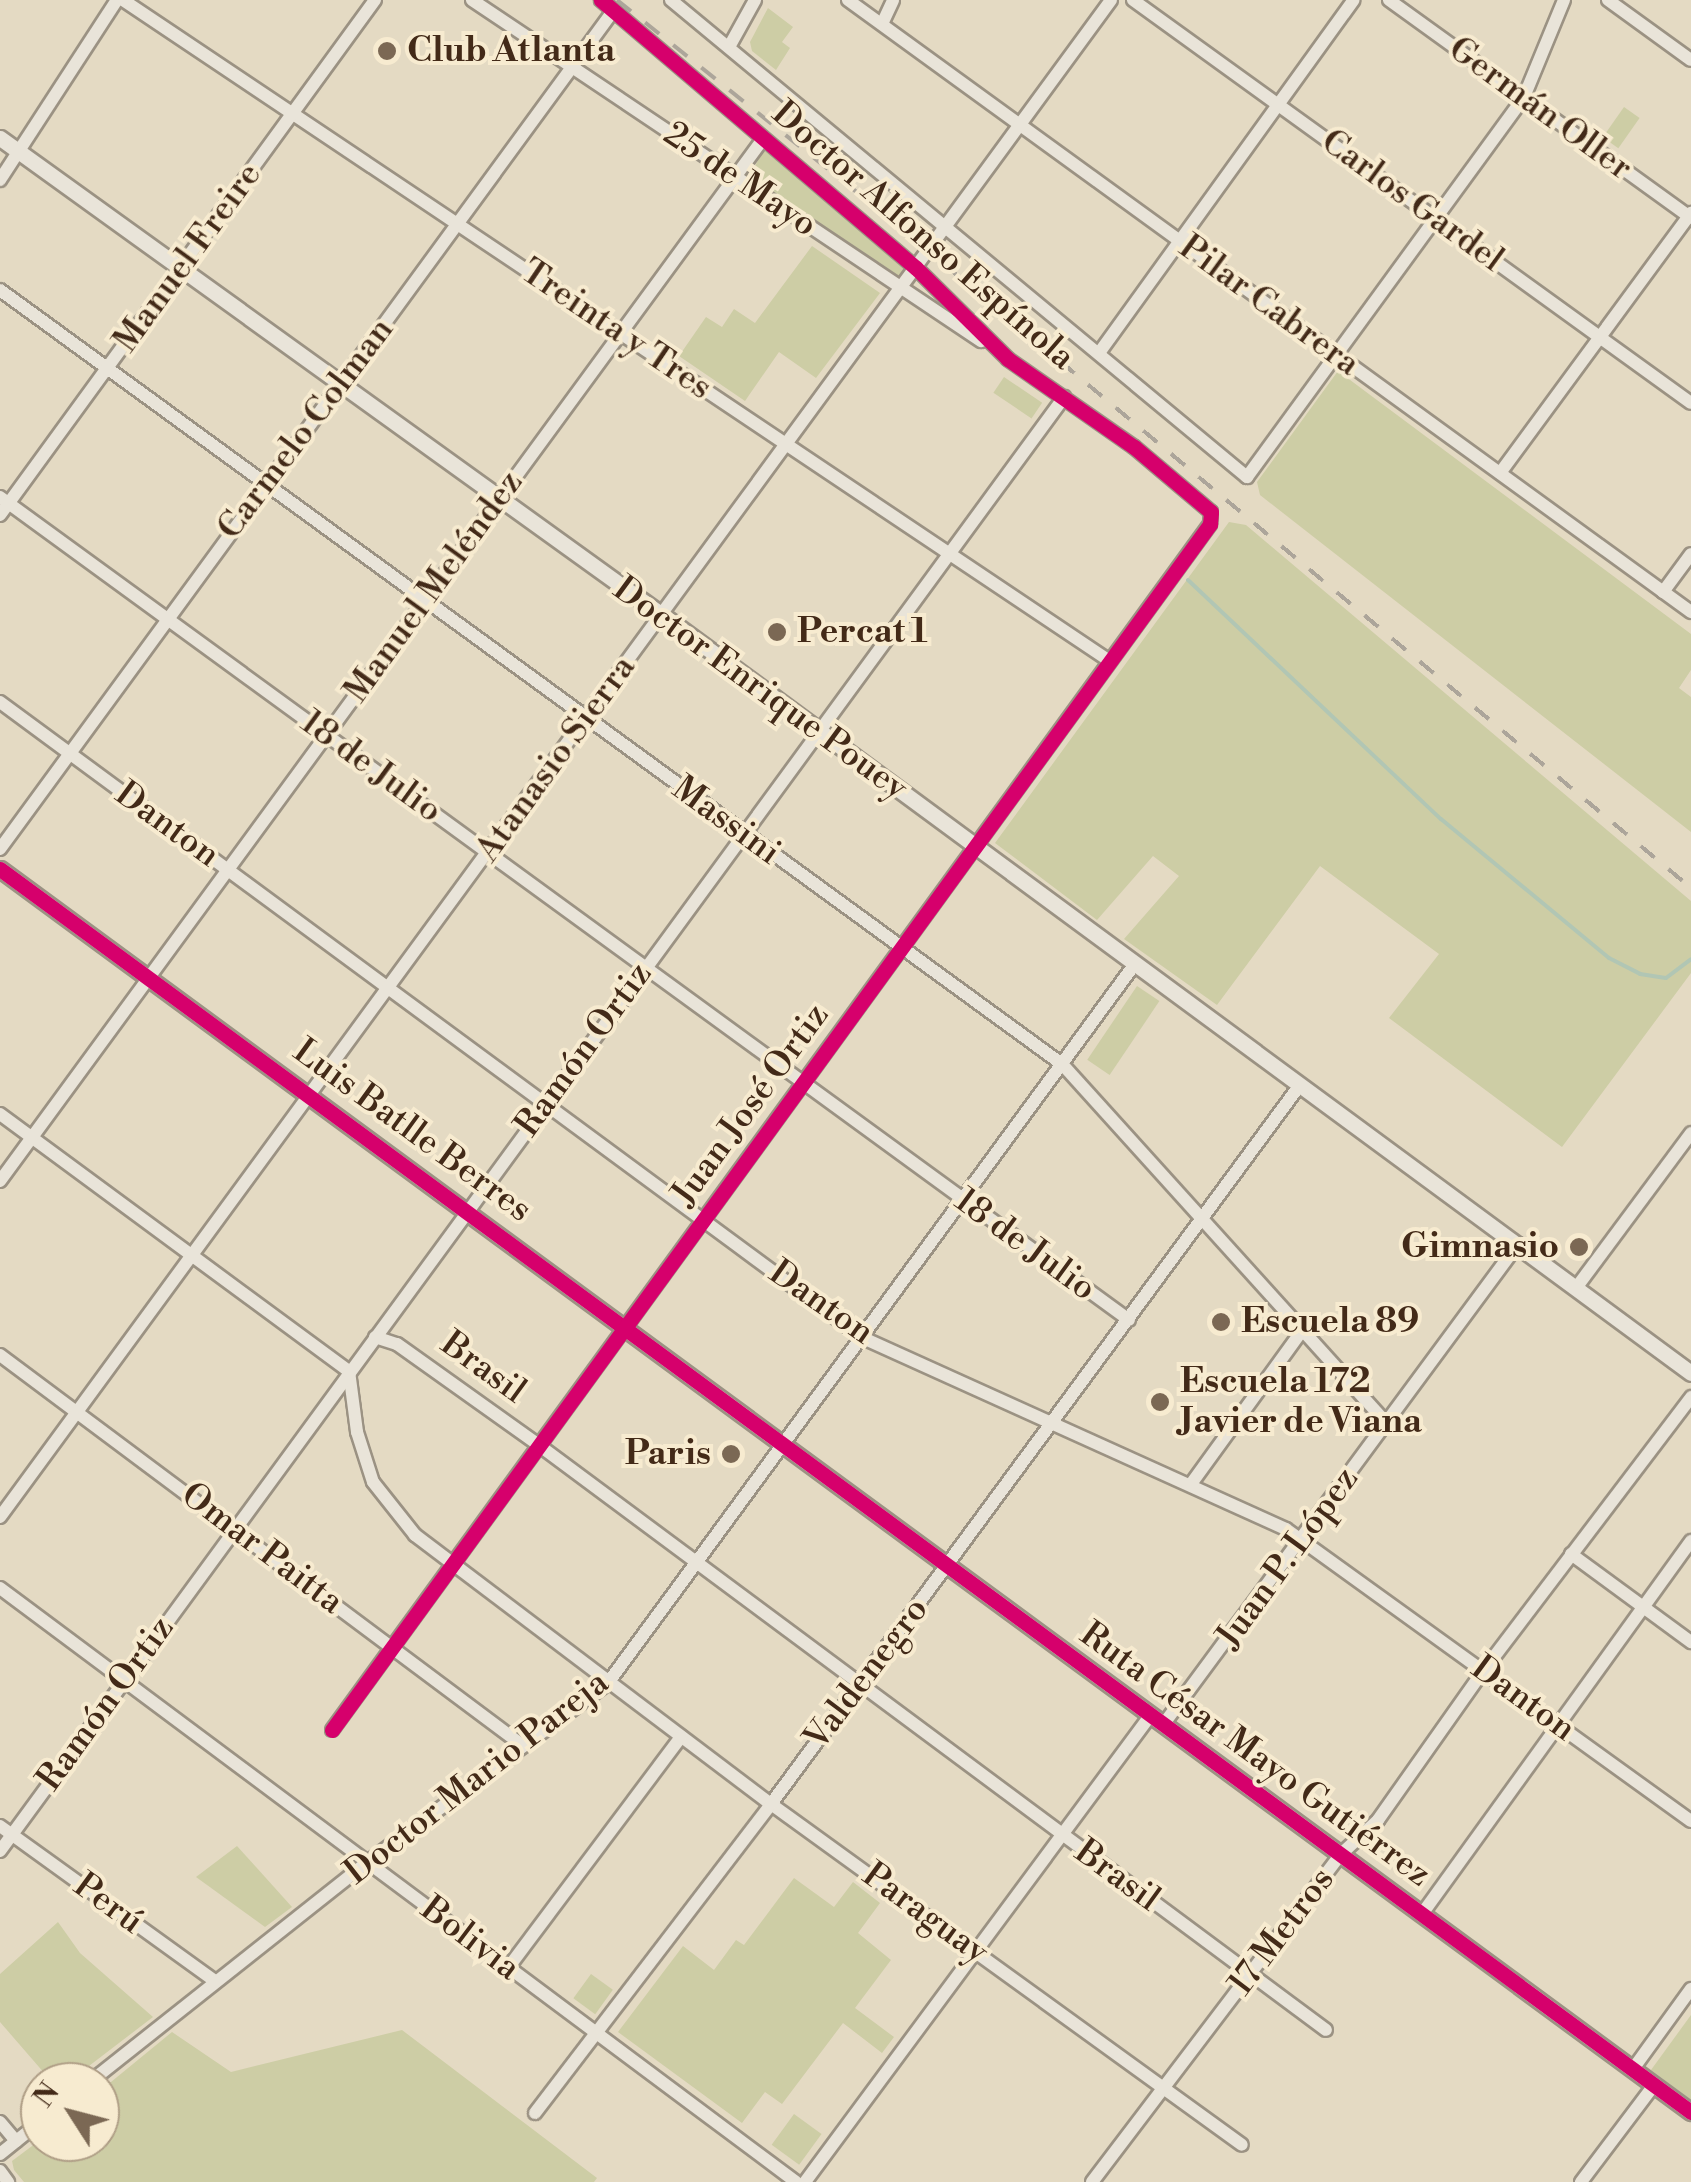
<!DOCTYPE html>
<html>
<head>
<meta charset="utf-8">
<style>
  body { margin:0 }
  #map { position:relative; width:1691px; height:2182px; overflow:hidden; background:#e4dac3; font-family:"Libre Bodoni",serif }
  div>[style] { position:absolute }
  .green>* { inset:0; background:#cdcda5; transform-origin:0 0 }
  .stream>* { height:4px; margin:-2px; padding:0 2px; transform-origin:2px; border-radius:2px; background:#b1c6b4 }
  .roads { filter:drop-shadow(2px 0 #9b9283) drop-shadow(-2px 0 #9b9283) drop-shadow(0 2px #9b9283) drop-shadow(0 -2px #9b9283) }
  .minor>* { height:12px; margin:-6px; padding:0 6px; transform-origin:6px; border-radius:6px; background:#e9e4d9 }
  .tertiary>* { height:15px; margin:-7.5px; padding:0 7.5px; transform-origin:7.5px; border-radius:7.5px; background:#e9e4d9 }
  .rail>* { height:4px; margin-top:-2px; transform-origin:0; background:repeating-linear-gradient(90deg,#aca59a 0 18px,transparent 0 36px) }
  .cycleway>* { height:15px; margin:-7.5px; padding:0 7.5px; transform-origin:7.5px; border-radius:7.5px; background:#d6006c }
  .dots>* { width:28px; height:28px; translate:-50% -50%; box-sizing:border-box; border:5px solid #f7ebd0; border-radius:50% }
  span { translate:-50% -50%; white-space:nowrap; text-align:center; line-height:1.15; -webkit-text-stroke:8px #f7ebd0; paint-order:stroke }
  .poi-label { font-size:35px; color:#432a18; font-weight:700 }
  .left { translate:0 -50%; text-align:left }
  .right { translate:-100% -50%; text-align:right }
  .street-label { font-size:35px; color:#432a18 }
  .north { position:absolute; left:20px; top:2062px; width:100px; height:100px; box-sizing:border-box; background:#f7ebd0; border:2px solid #af9e86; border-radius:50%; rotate:306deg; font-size:28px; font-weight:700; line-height:40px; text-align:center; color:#432a18 }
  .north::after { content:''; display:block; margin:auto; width:35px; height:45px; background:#7b6854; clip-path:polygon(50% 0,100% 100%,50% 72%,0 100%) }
</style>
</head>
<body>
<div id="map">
  <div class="green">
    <div style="clip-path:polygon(768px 8px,793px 27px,782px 42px,790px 48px,776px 70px,752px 51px,750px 42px)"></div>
    <div style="left:1624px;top:107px;width:19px;height:37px;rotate:35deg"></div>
    <div style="clip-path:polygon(768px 151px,905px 265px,900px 278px,748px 178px,763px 152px)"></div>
    <div style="clip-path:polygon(812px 246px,880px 293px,816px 378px,779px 352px,745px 401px,679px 356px,706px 317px,722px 327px,734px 309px,755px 323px)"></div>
    <div style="clip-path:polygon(1338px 371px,1691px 634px,1691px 670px,1679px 688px,1691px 697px,1691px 832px,1260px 495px,1257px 482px)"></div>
    <div style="left:1004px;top:377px;width:46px;height:19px;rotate:34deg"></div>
    <div style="clip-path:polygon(1229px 522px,1246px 525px,1691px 901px,1691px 973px,1562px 1147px,1389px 1018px,1439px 954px,1320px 866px,1217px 1005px,1124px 939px,1179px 876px,1153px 856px,1097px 920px,995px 843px)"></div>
    <div style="left:1137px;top:986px;width:27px;height:89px;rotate:34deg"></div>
    <div style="clip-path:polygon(237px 1846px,292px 1907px,265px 1927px,196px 1877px)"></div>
    <div style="clip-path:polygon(794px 1878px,834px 1907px,853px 1882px,880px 1903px,858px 1933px,891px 1960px,855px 2008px,894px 2037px,882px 2053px,843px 2023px,782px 2104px,765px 2092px,742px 2123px,618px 2032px,683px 1946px,714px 1970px,736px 1940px,744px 1945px)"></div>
    <div style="clip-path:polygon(58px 1922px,80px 1953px,153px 2017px,68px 2082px,52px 2082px,0 2022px,0 1974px)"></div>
    <div style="left:591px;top:1974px;width:27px;height:30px;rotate:36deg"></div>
    <div style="clip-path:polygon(1691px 2015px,1691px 2100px,1651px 2070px)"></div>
    <div style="clip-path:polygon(402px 2030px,597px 2178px,594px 2182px,24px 2182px,14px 2170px,12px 2161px,40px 2140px,100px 2142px,100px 2091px,172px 2032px,231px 2072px)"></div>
    <div style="left:794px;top:2114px;width:34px;height:38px;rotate:36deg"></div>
  </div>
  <div class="stream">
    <div style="left:1188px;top:580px;width:348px;rotate:43.4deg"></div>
    <div style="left:1441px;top:819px;width:218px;rotate:39.6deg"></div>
    <div style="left:1609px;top:958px;width:35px;rotate:27deg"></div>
    <div style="left:1640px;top:974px;width:26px;rotate:9deg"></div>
    <div style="left:1666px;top:978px;width:31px;rotate:-37deg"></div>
  </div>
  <div class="roads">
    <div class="minor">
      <div style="left:123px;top:0;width:1186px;rotate:33.82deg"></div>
      <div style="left:472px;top:0;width:613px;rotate:33.82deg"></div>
      <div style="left:671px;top:0;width:748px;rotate:39.63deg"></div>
      <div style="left:1247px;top:477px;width:470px;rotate:-53.9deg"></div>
      <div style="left:1524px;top:97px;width:105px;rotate:-67.6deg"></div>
      <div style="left:848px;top:0;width:1042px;rotate:35.98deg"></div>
      <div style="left:1133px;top:0;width:688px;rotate:35.84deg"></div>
      <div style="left:1389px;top:0;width:372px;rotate:35.8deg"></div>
      <div style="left:1608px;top:0;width:102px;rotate:35.9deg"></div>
      <div style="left:882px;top:24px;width:26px;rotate:-65deg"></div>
      <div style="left:729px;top:47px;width:54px;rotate:-61deg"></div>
      <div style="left:0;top:180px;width:215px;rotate:-57deg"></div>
      <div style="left:0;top:290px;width:1314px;rotate:36.09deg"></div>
      <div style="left:1062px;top:1064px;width:485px;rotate:47.9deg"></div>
      <div style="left:1099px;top:353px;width:435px;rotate:-54.2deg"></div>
      <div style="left:1500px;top:473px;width:323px;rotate:-53.7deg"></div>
      <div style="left:0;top:497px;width:1397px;rotate:36.09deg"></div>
      <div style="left:0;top:515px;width:637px;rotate:-53.94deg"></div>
      <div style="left:1663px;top:592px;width:47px;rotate:-53.6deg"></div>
      <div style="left:0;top:702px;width:1072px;rotate:36.39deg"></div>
      <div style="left:863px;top:1338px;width:464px;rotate:24.3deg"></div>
      <div style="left:1286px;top:1529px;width:499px;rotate:35.8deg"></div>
      <div style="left:0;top:849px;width:1038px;rotate:-53.81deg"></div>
      <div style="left:0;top:1114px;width:433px;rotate:36.4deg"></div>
      <div style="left:349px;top:1371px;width:62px;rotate:82.5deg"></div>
      <div style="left:357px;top:1432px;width:52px;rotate:72.3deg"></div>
      <div style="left:373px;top:1482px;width:68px;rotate:51.6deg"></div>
      <div style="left:415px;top:1535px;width:446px;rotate:37.1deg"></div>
      <div style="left:771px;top:1804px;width:581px;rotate:35.9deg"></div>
      <div style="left:0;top:1181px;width:1291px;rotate:-53.79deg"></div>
      <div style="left:1576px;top:1288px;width:193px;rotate:-53.4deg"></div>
      <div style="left:375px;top:1337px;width:23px;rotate:18deg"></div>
      <div style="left:397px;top:1344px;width:176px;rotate:35.5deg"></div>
      <div style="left:540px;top:1446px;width:979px;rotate:36.61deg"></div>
      <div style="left:0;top:1355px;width:652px;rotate:36.76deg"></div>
      <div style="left:1191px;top:1484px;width:191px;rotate:-54.1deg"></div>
      <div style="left:0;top:1517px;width:1880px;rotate:-53.78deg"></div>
      <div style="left:1571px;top:1554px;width:149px;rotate:36.3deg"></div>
      <div style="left:0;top:1588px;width:993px;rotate:36.73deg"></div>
      <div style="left:1163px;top:1725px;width:598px;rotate:-53.57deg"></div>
      <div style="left:332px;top:1730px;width:1492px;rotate:-53.94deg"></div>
      <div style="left:1210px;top:524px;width:12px;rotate:-85deg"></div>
      <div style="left:1211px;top:512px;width:101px;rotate:-139.8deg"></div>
      <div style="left:1134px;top:447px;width:154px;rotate:-145.1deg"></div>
      <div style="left:1008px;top:359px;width:129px;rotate:-135.3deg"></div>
      <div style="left:916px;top:268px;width:414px;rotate:-139.6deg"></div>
      <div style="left:0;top:1826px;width:266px;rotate:35.8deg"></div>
      <div style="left:0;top:1851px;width:1802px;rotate:-53.8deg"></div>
      <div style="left:1422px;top:1914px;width:460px;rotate:-54.2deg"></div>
      <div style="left:508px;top:1968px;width:289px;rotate:-53.2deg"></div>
      <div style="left:1633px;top:2069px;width:99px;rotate:-54.1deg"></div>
      <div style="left:90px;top:2082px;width:355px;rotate:-38.4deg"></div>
      <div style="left:368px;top:1862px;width:299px;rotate:-36.7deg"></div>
      <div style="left:608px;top:1683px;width:890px;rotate:-53.77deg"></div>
      <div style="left:535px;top:2113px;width:389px;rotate:-52.6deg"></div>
      <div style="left:771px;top:1804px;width:893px;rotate:-53.66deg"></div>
      <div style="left:0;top:2122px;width:25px;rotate:50deg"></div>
      <div style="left:0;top:2154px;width:51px;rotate:-38.7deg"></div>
      <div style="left:0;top:2171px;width:14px;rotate:54deg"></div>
      <div style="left:805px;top:2182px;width:580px;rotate:-53.49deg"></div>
      <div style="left:1092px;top:2182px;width:410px;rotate:-52.8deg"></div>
      <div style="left:1340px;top:1855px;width:52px;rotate:-42.6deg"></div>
      <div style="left:1378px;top:1820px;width:184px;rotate:-54.8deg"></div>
      <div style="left:1484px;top:1670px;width:343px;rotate:-52.8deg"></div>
      <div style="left:1581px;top:2182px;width:121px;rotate:-53deg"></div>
    </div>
    <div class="tertiary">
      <div style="left:0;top:138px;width:816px;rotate:35.77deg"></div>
      <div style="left:662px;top:615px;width:1278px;rotate:36.38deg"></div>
      <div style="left:0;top:869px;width:2099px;rotate:36.32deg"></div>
    </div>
  </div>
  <div class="rail">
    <div style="left:617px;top:0;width:320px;rotate:38.7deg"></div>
    <div style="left:867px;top:200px;width:1073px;rotate:39.86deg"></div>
  </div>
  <div class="cycleway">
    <div style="left:0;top:869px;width:2099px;rotate:36.32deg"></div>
    <div style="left:332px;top:1730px;width:1492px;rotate:-53.94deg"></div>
    <div style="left:1210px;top:524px;width:12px;rotate:-85deg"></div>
    <div style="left:1211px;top:512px;width:101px;rotate:-139.8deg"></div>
    <div style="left:1134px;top:447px;width:154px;rotate:-145.1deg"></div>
    <div style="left:1008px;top:359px;width:129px;rotate:-135.3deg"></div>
    <div style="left:916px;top:268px;width:414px;rotate:-139.6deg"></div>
  </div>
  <div class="dots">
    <div style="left:387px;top:51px;background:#7b6854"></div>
    <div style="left:777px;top:632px;background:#7b6854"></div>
    <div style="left:1579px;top:1247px;background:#7b6854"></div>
    <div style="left:1221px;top:1322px;background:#7b6854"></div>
    <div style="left:1160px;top:1402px;background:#7b6854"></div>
    <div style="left:731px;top:1454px;background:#7b6854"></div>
  </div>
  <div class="poi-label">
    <span class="left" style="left:407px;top:51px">Club Atlanta</span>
    <span class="left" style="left:797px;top:632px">Percat 1</span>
    <span class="right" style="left:1559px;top:1247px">Gimnasio</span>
    <span class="left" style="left:1241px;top:1322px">Escuela 89</span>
    <span class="left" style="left:1180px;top:1402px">Escuela 172<br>Javier de Viana</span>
    <span class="right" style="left:711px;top:1454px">Paris</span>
  </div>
  <div class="street-label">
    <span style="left:1540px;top:109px;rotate:36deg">Germán Oller</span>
    <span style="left:740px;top:180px;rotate:34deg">25 de Mayo</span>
    <span style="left:1412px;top:201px;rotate:36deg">Carlos Gardel</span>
    <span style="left:923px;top:236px;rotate:41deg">Doctor Alfonso Espínola</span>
    <span style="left:188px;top:258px;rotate:-54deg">Manuel Freire</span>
    <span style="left:1269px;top:306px;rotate:36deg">Pilar Cabrera</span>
    <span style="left:616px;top:330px;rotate:34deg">Treinta y Tres</span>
    <span style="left:306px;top:429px;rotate:-53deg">Carmelo Colman</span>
    <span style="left:434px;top:587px;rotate:-54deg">Manuel Meléndez</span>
    <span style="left:760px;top:689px;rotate:36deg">Doctor Enrique Pouey</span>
    <span style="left:556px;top:759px;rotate:-54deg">Atanasio Sierra</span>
    <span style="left:371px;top:767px;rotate:36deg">18 de Julio</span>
    <span style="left:726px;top:821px;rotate:36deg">Massini</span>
    <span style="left:167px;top:825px;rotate:36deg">Danton</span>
    <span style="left:584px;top:1050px;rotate:-54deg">Ramón Ortiz</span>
    <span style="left:751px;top:1105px;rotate:-54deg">Juan José Ortiz</span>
    <span style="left:412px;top:1131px;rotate:36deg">Luis Batlle Berres</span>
    <span style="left:1025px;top:1245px;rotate:36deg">18 de Julio</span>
    <span style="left:821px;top:1303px;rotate:35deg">Danton</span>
    <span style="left:483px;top:1368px;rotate:36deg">Brasil</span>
    <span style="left:262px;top:1549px;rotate:37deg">Omar Paitta</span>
    <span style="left:1288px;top:1558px;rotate:-54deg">Juan P. López</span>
    <span style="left:867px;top:1674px;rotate:-53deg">Valdenegro</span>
    <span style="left:1523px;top:1699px;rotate:36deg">Danton</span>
    <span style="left:106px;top:1704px;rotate:-54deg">Ramón Ortiz</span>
    <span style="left:1255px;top:1755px;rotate:36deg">Ruta César Mayo Gutiérrez</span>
    <span style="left:477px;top:1778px;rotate:-38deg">Doctor Mario Pareja</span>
    <span style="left:1117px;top:1876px;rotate:36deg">Brasil</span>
    <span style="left:108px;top:1904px;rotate:36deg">Perú</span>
    <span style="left:925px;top:1914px;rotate:36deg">Paraguay</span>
    <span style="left:1282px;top:1932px;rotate:-53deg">17 Metros</span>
    <span style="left:470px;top:1939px;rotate:37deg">Bolivia</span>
  </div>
  <div class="north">N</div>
</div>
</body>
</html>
